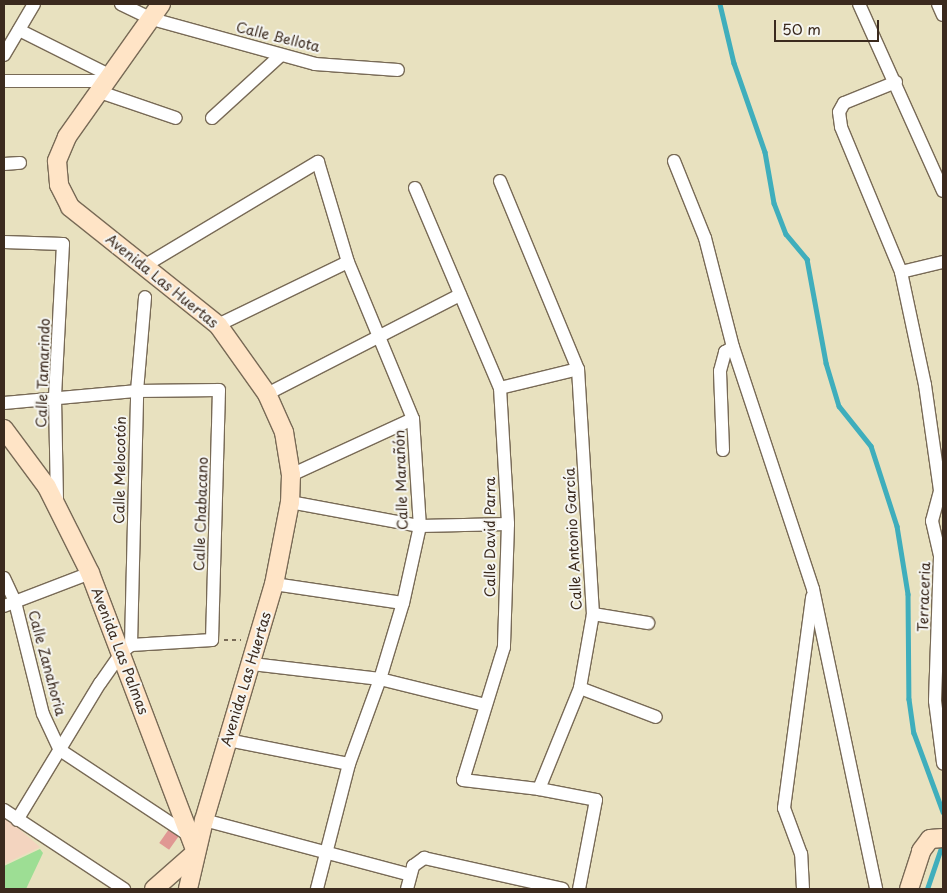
<!DOCTYPE html>
<html>
<head>
<meta charset="utf-8">
<style>
  body { margin:0 }
  #map { position:relative; width:947px; height:893px; overflow:hidden; background:#e8e1bf; font-family:"Playpen Sans",sans-serif }
  div>[style] { position:absolute }
  .built>* { inset:0; background:#f3d4bf }
  .green>* { inset:0; background:#9dde94 }
  .stream>* { height:4.5px; margin:-2.25px; padding:0 2.25px; transform-origin:2.25px; border-radius:2.25px; background:#3faebc }
  .building>* { inset:0; background:#e09793; transform-origin:0 0 }
  .path>* { height:2.5px; margin-top:-1.25px; transform-origin:0; background:repeating-linear-gradient(90deg,#786a56 0 4px,transparent 0 8px) }
  .roads { filter:drop-shadow(1px 0 #786a56) drop-shadow(-1px 0 #786a56) drop-shadow(0 1px #786a56) drop-shadow(0 -1px #786a56) }
  .street>* { height:12px; margin:-6px; padding:0 6px; transform-origin:6px; border-radius:6px; background:#fff }
  .secondary>* { height:18px; margin:-9px; padding:0 9px; transform-origin:9px; border-radius:9px; background:#ffe4c6 }
  span { translate:-50% -50%; white-space:nowrap; text-align:center; line-height:1.15; -webkit-text-stroke:4px #f6f6f2; paint-order:stroke }
  .street-label { font-size:14px; color:#3b2a1e }
  .frame { position:absolute; inset:0; border:5px solid #3b2a1e; pointer-events:none }
  .scale { position:absolute; left:774px; top:20px; width:105px; height:22px; box-sizing:border-box; border:2px solid #3b2a1e; border-top:0; padding-left:6px; font-size:15px; line-height:18px; white-space:nowrap; color:#3b2a1e; -webkit-text-stroke:4px #f6f6f2; paint-order:stroke }
</style>
</head>
<body>
<div id="map">
  <div class="built">
    <div style="clip-path:polygon(4px 816px,40px 847px,4px 864px)"></div>
  </div>
  <div class="green">
    <div style="clip-path:polygon(40px 849px,43px 853px,26px 889px,4px 889px,4px 866px)"></div>
  </div>
  <div class="stream">
    <div style="left:720px;top:4px;width:61px;rotate:76.7deg"></div>
    <div style="left:734px;top:63px;width:94px;rotate:70.8deg"></div>
    <div style="left:765px;top:152px;width:52px;rotate:80deg"></div>
    <div style="left:774px;top:203px;width:33px;rotate:69deg"></div>
    <div style="left:786px;top:234px;width:33px;rotate:50deg"></div>
    <div style="left:807px;top:259px;width:106px;rotate:79.6deg"></div>
    <div style="left:826px;top:363px;width:45px;rotate:73.2deg"></div>
    <div style="left:839px;top:406px;width:51px;rotate:51.3deg"></div>
    <div style="left:871px;top:446px;width:84px;rotate:72deg"></div>
    <div style="left:897px;top:526px;width:69px;rotate:80.8deg"></div>
    <div style="left:908px;top:594px;width:105px;rotate:89.5deg"></div>
    <div style="left:909px;top:699px;width:34px;rotate:82deg"></div>
    <div style="left:914px;top:733px;width:84px;rotate:69.8deg"></div>
    <div style="left:927px;top:889px;width:50px;rotate:-71.2deg"></div>
  </div>
  <div class="building">
    <div style="left:169px;top:829px;width:12px;height:17px;rotate:35deg"></div>
  </div>
  <div class="path">
    <div style="left:224px;top:640px;width:17px"></div>
  </div>
  <div class="roads">
    <div class="street">
      <div style="left:121px;top:4px;width:34px;rotate:26deg"></div>
      <div style="left:152px;top:19px;width:169px;rotate:15.4deg"></div>
      <div style="left:315px;top:64px;width:83px;rotate:4.1deg"></div>
      <div style="left:859px;top:4px;width:205px;rotate:65.8deg"></div>
      <div style="left:938px;top:4px;width:12px;rotate:66deg"></div>
      <div style="left:19px;top:30px;width:101px;rotate:26.6deg"></div>
      <div style="left:4px;top:55px;width:59px;rotate:-59.5deg"></div>
      <div style="left:4px;top:81px;width:101px"></div>
      <div style="left:896px;top:82px;width:56px;rotate:158deg"></div>
      <div style="left:844px;top:103px;width:10px;rotate:119deg"></div>
      <div style="left:839px;top:112px;width:15px;rotate:82deg"></div>
      <div style="left:841px;top:127px;width:157px;rotate:67.5deg"></div>
      <div style="left:901px;top:272px;width:116px;rotate:78deg"></div>
      <div style="left:925px;top:385px;width:107px;rotate:81.9deg"></div>
      <div style="left:940px;top:491px;width:31px;rotate:105deg"></div>
      <div style="left:932px;top:521px;width:37px;rotate:77deg"></div>
      <div style="left:940px;top:557px;width:144px;rotate:92deg"></div>
      <div style="left:935px;top:701px;width:63px;rotate:82.6deg"></div>
      <div style="left:97px;top:91px;width:83px;rotate:18.9deg"></div>
      <div style="left:212px;top:118px;width:93px;rotate:-42.4deg"></div>
      <div style="left:674px;top:161px;width:83px;rotate:68.1deg"></div>
      <div style="left:705px;top:238px;width:113px;rotate:75.6deg"></div>
      <div style="left:733px;top:347px;width:255px;rotate:71.7deg"></div>
      <div style="left:813px;top:589px;width:307px;rotate:78.1deg"></div>
      <div style="left:4px;top:164px;width:16px;rotate:-4deg"></div>
      <div style="left:500px;top:181px;width:204px;rotate:67.5deg"></div>
      <div style="left:578px;top:369px;width:245px;rotate:86.5deg"></div>
      <div style="left:593px;top:614px;width:75px;rotate:100deg"></div>
      <div style="left:580px;top:688px;width:109px;rotate:112.1deg"></div>
      <div style="left:415px;top:188px;width:217px;rotate:67deg"></div>
      <div style="left:500px;top:388px;width:136px;rotate:86.6deg"></div>
      <div style="left:508px;top:524px;width:123px;rotate:91.9deg"></div>
      <div style="left:504px;top:647px;width:139px;rotate:107.1deg"></div>
      <div style="left:463px;top:780px;width:77px;rotate:6.8deg"></div>
      <div style="left:539px;top:789px;width:58px;rotate:10.9deg"></div>
      <div style="left:596px;top:800px;width:91px;rotate:100.8deg"></div>
      <div style="left:4px;top:242px;width:59px;rotate:1.9deg"></div>
      <div style="left:63px;top:244px;width:153px;rotate:93deg"></div>
      <div style="left:55px;top:397px;width:105px;rotate:88.9deg"></div>
      <div style="left:144px;top:266px;width:203px;rotate:-30.9deg"></div>
      <div style="left:318px;top:162px;width:104px;rotate:73.3deg"></div>
      <div style="left:348px;top:262px;width:170px;rotate:67.5deg"></div>
      <div style="left:413px;top:419px;width:107px;rotate:86.3deg"></div>
      <div style="left:420px;top:526px;width:79px;rotate:102.4deg"></div>
      <div style="left:403px;top:603px;width:79px;rotate:106.8deg"></div>
      <div style="left:380px;top:679px;width:90px;rotate:110deg"></div>
      <div style="left:349px;top:764px;width:129px;rotate:104.4deg"></div>
      <div style="left:901px;top:272px;width:43px;rotate:-13.4deg"></div>
      <div style="left:218px;top:325px;width:144px;rotate:-25.9deg"></div>
      <div style="left:500px;top:388px;width:80px;rotate:-13.7deg"></div>
      <div style="left:267px;top:394px;width:217px;rotate:-27.2deg"></div>
      <div style="left:4px;top:403px;width:134px;rotate:-5.2deg"></div>
      <div style="left:137px;top:391px;width:82px;rotate:-0.7deg"></div>
      <div style="left:219px;top:390px;width:250px;rotate:91.6deg"></div>
      <div style="left:212px;top:640px;width:81px;rotate:176.5deg"></div>
      <div style="left:131px;top:645px;width:11px;rotate:142deg"></div>
      <div style="left:122px;top:652px;width:38px;rotate:125deg"></div>
      <div style="left:100px;top:683px;width:160px;rotate:121.2deg"></div>
      <div style="left:723px;top:450px;width:79px;rotate:-92.2deg"></div>
      <div style="left:720px;top:371px;width:20px;rotate:-75deg"></div>
      <div style="left:725px;top:352px;width:9px;rotate:-32deg"></div>
      <div style="left:291px;top:475px;width:134px;rotate:-24.7deg"></div>
      <div style="left:290px;top:502px;width:132px;rotate:10.5deg"></div>
      <div style="left:420px;top:526px;width:88px;rotate:-1.3deg"></div>
      <div style="left:4px;top:578px;width:26px;rotate:65deg"></div>
      <div style="left:15px;top:602px;width:115px;rotate:76deg"></div>
      <div style="left:43px;top:714px;width:40px;rotate:65deg"></div>
      <div style="left:60px;top:750px;width:156px;rotate:33.5deg"></div>
      <div style="left:274px;top:584px;width:130px;rotate:8.4deg"></div>
      <div style="left:4px;top:606px;width:92px;rotate:-21deg"></div>
      <div style="left:593px;top:614px;width:56px;rotate:9.3deg"></div>
      <div style="left:131px;top:645px;width:254px;rotate:-88.6deg"></div>
      <div style="left:137px;top:391px;width:94px;rotate:-85.1deg"></div>
      <div style="left:252px;top:664px;width:129px;rotate:6.7deg"></div>
      <div style="left:380px;top:679px;width:108px;rotate:13.9deg"></div>
      <div style="left:580px;top:688px;width:81px;rotate:20.9deg"></div>
      <div style="left:228px;top:740px;width:123px;rotate:11.2deg"></div>
      <div style="left:4px;top:810px;width:144px;rotate:33.4deg"></div>
      <div style="left:204px;top:820px;width:213px;rotate:14.9deg"></div>
      <div style="left:407px;top:889px;width:24px;rotate:-75deg"></div>
      <div style="left:413px;top:866px;width:14px;rotate:-36deg"></div>
      <div style="left:424px;top:858px;width:142px;rotate:12.6deg"></div>
      <div style="left:803px;top:889px;width:35px;rotate:-93deg"></div>
      <div style="left:801px;top:854px;width:49px;rotate:-110.3deg"></div>
      <div style="left:784px;top:808px;width:213px;rotate:-82.4deg"></div>
    </div>
    <div class="secondary">
      <div style="left:161px;top:4px;width:163px;rotate:125.3deg"></div>
      <div style="left:67px;top:137px;width:26px;rotate:113deg"></div>
      <div style="left:57px;top:161px;width:24px;rotate:85deg"></div>
      <div style="left:59px;top:185px;width:25px;rotate:63deg"></div>
      <div style="left:70px;top:207px;width:189px;rotate:38.6deg"></div>
      <div style="left:218px;top:325px;width:85px;rotate:54.6deg"></div>
      <div style="left:267px;top:394px;width:42px;rotate:65.9deg"></div>
      <div style="left:284px;top:432px;width:44px;rotate:80.8deg"></div>
      <div style="left:291px;top:475px;width:27px;rotate:92deg"></div>
      <div style="left:290px;top:502px;width:84px;rotate:101deg"></div>
      <div style="left:274px;top:584px;width:246px;rotate:106.5deg"></div>
      <div style="left:204px;top:820px;width:71px;rotate:103.1deg"></div>
      <div style="left:4px;top:429px;width:72px;rotate:53.4deg"></div>
      <div style="left:47px;top:487px;width:96px;rotate:63.4deg"></div>
      <div style="left:90px;top:573px;width:298px;rotate:69.2deg"></div>
      <div style="left:154px;top:889px;width:56px;rotate:-41.4deg"></div>
      <div style="left:909px;top:889px;width:40px;rotate:-72deg"></div>
      <div style="left:921px;top:851px;width:15px;rotate:-53deg"></div>
      <div style="left:930px;top:839px;width:13px;rotate:-4deg"></div>
    </div>
  </div>
  <div class="street-label">
    <span style="left:278px;top:37px;rotate:14deg">Calle Bellota</span>
    <span style="left:162px;top:281px;rotate:39deg">Avenida Las Huertas</span>
    <span style="left:43px;top:373px;rotate:-88deg">Calle Tamarindo</span>
    <span style="left:120px;top:470px;rotate:-89deg">Calle Melocotón</span>
    <span style="left:401px;top:480px;rotate:-92deg">Calle Marañón</span>
    <span style="left:201px;top:514px;rotate:-88deg">Calle Chabacano</span>
    <span style="left:490px;top:537px;rotate:-90deg">Calle David Parra</span>
    <span style="left:573px;top:539px;rotate:-93deg">Calle Antonio García</span>
    <span style="left:924px;top:597px;rotate:-88deg">Terraceria</span>
    <span style="left:120px;top:651px;rotate:69deg">Avenida Las Palmas</span>
    <span style="left:47px;top:663px;rotate:75deg">Calle Zanahoria</span>
    <span style="left:246px;top:679px;rotate:-73deg">Avenida Las Huertas</span>
  </div>
  <div class="frame"></div>
  <div class="scale">50 m</div>
</div>
</body>
</html>
